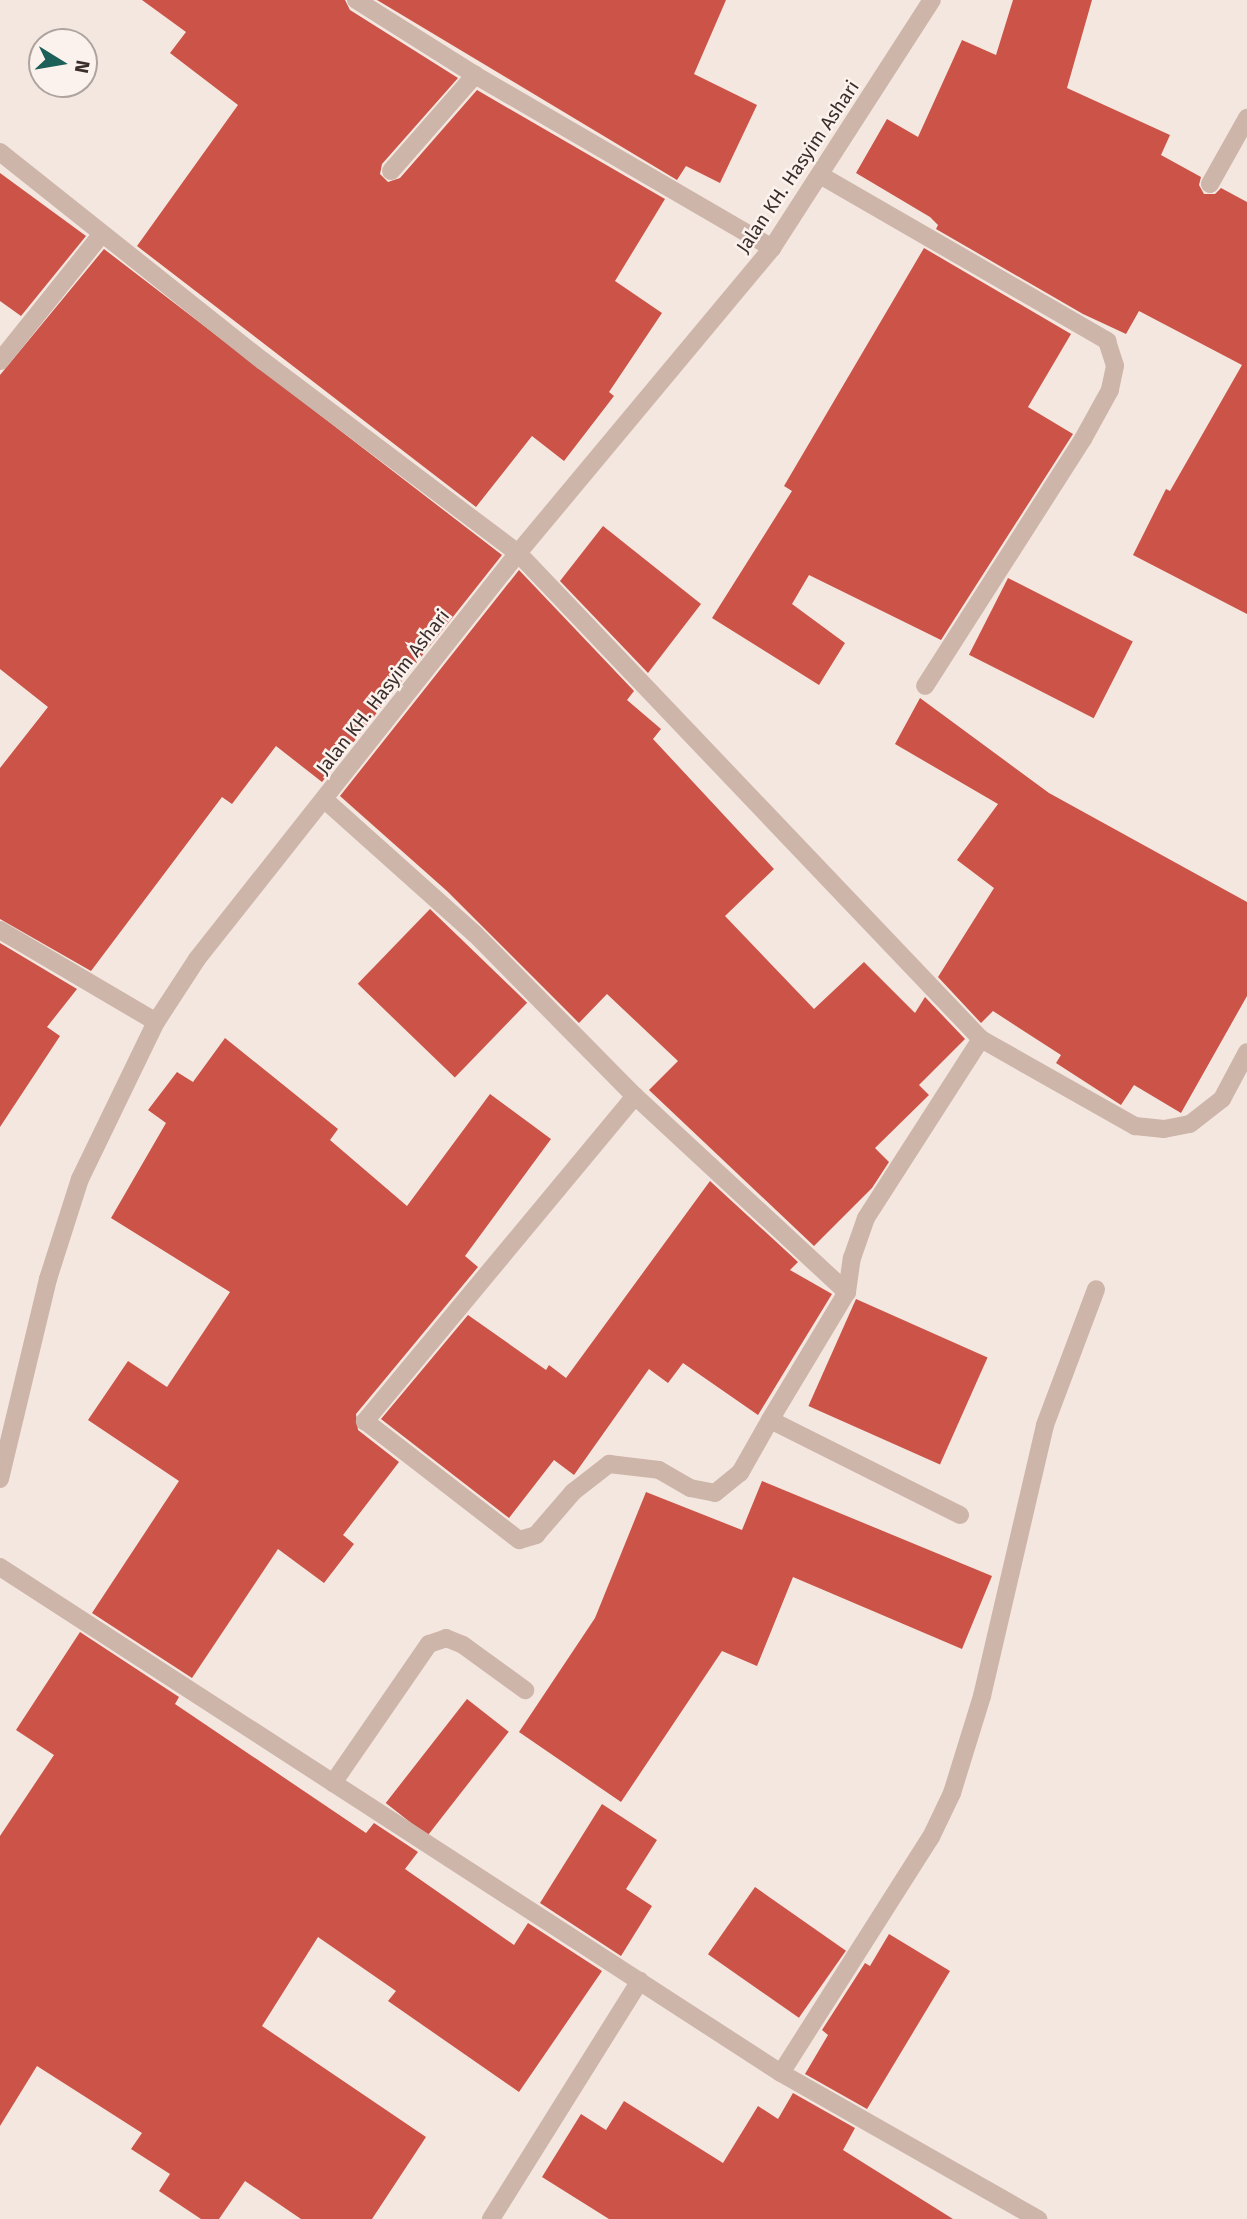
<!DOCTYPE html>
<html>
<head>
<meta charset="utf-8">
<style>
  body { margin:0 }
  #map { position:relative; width:1247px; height:2219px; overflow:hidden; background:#f4e7e0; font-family:"Fira Sans",sans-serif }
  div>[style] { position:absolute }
  .building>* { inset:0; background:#cb5347; transform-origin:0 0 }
  .minor>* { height:18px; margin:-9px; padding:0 9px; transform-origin:9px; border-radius:9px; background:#cdb5aa }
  span { translate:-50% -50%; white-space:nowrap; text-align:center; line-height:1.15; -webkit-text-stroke:5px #fbf2ed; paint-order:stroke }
  .street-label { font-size:19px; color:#3b2d2a }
  .north { position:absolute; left:28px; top:28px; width:70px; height:70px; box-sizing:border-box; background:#fbf2ed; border:2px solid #aea39f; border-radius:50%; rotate:101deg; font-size:19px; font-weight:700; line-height:28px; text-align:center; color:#3b2d2a }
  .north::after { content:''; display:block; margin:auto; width:24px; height:32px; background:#1d5f59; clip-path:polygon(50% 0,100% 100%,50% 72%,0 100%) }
</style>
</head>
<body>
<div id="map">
  <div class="building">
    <div style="clip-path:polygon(142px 0,345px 0,350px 10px,458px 78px,382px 164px,380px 174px,388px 182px,400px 178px,477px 90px,665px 199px,615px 281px,662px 313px,609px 392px,614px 396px,564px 461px,532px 436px,476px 507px,137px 246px,238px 105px,170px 53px,186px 32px)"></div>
    <div style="clip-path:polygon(377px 0,726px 0,694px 74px,757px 105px,720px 183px,686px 166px,677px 180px)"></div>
    <div style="clip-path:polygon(1013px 0,1092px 0,1067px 88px,1170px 135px,1161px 155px,1201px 177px,1199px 185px,1204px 194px,1215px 194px,1221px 188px,1247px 202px,1247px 614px,1133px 555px,1166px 489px,1170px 491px,1242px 365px,1139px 311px,1126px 334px,1083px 314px,936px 229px,938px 225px,930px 217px,856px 173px,887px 119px,918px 137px,962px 40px,996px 55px)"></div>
    <div style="clip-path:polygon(0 173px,86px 236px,21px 316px,0 301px)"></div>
    <div style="clip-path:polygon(924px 248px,1071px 334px,1028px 407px,1073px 434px,941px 640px,809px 575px,792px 604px,845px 643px,819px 685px,712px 618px,792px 491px,784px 486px)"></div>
    <div style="clip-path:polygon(104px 249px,502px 555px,322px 782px,276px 746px,232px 804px,222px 797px,91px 971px,0 919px,0 768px,48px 707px,0 669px,0 375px)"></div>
    <div style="clip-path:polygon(603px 526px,701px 604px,648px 673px,560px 581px)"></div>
    <div style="clip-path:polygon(519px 570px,634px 691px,627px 700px,661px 729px,653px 739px,774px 869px,725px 916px,814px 1009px,864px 962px,915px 1013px,925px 997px,965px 1039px,919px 1085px,929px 1095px,875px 1148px,889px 1162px,872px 1188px,814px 1246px,649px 1090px,678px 1061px,607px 994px,579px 1023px,447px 891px,340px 796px)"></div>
    <div style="left:1008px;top:578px;width:140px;height:86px;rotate:27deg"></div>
    <div style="clip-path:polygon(920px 698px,1049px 793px,1247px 902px,1247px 996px,1181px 1113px,1134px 1085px,1121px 1105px,1056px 1063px,1061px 1055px,993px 1011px,981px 1023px,938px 977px,994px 888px,957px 860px,998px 804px,895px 744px)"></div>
    <div style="left:430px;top:909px;width:135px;height:104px;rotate:44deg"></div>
    <div style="clip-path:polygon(0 943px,77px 989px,47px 1027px,60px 1036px,0 1127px)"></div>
    <div style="clip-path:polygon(225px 1038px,338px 1129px,330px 1140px,407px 1206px,490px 1094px,551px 1139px,465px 1256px,478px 1267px,356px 1414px,358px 1430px,399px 1462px,343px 1535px,354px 1544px,324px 1583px,278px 1549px,192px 1678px,92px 1613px,179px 1481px,88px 1420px,128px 1361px,167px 1387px,230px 1292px,111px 1218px,166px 1123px,148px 1110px,177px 1072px,193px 1082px)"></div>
    <div style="clip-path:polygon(710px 1181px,798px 1262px,790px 1270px,832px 1294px,758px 1415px,683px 1363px,668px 1383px,649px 1369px,574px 1475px,554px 1460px,509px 1518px,381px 1419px,468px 1315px,546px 1370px,549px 1365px,566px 1378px)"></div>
    <div style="left:856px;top:1299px;width:144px;height:117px;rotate:24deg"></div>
    <div style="clip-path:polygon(762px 1481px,992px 1576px,962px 1649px,793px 1577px,757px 1666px,722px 1651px,621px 1802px,519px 1732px,595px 1618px,646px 1492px,742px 1530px)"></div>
    <div style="clip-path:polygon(80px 1632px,179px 1697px,175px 1704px,366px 1833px,374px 1823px,418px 1852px,405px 1869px,514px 1945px,528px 1923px,602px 1971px,519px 2092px,388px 2001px,396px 1991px,318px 1937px,262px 2026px,426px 2137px,372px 2219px,301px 2219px,245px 2181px,219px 2219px,201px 2219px,159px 2191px,170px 2174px,131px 2149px,142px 2133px,37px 2066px,0 2126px,0 1836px,54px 1755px,16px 1730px)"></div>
    <div style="left:467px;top:1699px;width:53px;height:132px;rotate:38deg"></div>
    <div style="clip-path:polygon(602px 1804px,657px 1840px,626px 1889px,652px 1906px,621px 1956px,540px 1903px)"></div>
    <div style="left:755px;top:1887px;width:111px;height:82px;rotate:35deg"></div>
    <div style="clip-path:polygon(889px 1934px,950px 1971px,867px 2109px,805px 2074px,828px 2035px,822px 2030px,865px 1963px,870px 1966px)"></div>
    <div style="clip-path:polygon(793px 2093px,855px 2128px,843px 2150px,953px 2219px,609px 2219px,542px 2177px,581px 2114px,606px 2130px,624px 2101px,723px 2163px,758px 2106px,778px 2119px)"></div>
  </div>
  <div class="minor">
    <div style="left:356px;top:0;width:141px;rotate:32.2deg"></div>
    <div style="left:475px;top:75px;width:344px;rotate:30.2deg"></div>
    <div style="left:0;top:152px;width:336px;rotate:38.5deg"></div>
    <div style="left:263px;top:361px;width:319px;rotate:37deg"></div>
    <div style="left:518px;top:553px;width:671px;rotate:46.39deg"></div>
    <div style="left:981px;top:1039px;width:177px;rotate:29.5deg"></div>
    <div style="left:1135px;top:1126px;width:29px;rotate:6deg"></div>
    <div style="left:1164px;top:1129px;width:26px;rotate:-11deg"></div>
    <div style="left:1190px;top:1124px;width:41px;rotate:-38deg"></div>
    <div style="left:1222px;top:1099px;width:53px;rotate:-62deg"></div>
    <div style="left:391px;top:171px;width:128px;rotate:-48.8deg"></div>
    <div style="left:820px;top:175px;width:332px;rotate:30deg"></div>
    <div style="left:1107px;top:341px;width:26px;rotate:72deg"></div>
    <div style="left:1115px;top:366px;width:25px;rotate:102deg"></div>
    <div style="left:1110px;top:390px;width:56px;rotate:118.9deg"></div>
    <div style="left:1083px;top:439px;width:293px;rotate:122.6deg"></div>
    <div style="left:1210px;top:184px;width:76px;rotate:-60.7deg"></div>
    <div style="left:0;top:361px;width:161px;rotate:-51.3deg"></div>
    <div style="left:325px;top:800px;width:201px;rotate:41.8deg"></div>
    <div style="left:475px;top:934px;width:228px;rotate:45.4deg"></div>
    <div style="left:635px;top:1096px;width:289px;rotate:42.8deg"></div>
    <div style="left:0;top:930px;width:181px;rotate:30.5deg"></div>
    <div style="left:635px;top:1096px;width:423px;rotate:129.7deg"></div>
    <div style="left:365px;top:1421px;width:195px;rotate:37.7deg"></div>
    <div style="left:519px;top:1540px;width:18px;rotate:-16deg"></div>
    <div style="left:536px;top:1535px;width:57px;rotate:-49.3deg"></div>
    <div style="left:573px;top:1492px;width:46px;rotate:-37.9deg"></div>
    <div style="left:609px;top:1464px;width:50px;rotate:6.8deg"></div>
    <div style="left:659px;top:1470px;width:36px;rotate:30deg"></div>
    <div style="left:690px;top:1488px;width:25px;rotate:11deg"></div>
    <div style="left:715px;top:1493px;width:32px;rotate:-39deg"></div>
    <div style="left:740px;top:1473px;width:61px;rotate:-60.5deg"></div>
    <div style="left:0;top:1479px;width:206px;rotate:-76.5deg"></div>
    <div style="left:48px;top:1279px;width:105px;rotate:-72.3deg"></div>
    <div style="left:80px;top:1179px;width:174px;rotate:-64.2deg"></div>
    <div style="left:156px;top:1022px;width:75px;rotate:-56.9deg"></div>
    <div style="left:197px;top:959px;width:518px;rotate:-51.67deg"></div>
    <div style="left:518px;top:553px;width:397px;rotate:-50.2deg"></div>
    <div style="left:772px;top:248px;width:295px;rotate:-57.2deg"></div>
    <div style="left:960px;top:1515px;width:212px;rotate:-153.4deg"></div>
    <div style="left:770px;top:1420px;width:149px;rotate:-59deg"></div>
    <div style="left:847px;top:1292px;width:34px;rotate:-82deg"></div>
    <div style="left:852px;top:1258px;width:42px;rotate:-70.7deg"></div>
    <div style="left:866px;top:1218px;width:213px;rotate:-57.3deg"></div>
    <div style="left:0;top:1567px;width:931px;rotate:32.94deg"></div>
    <div style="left:781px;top:2073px;width:296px;rotate:29.6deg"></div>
    <div style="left:333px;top:1783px;width:169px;rotate:-55.4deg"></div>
    <div style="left:429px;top:1644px;width:18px;rotate:-19deg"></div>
    <div style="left:446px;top:1638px;width:18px;rotate:22deg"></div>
    <div style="left:463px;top:1645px;width:77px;rotate:36deg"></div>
    <div style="left:781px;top:2073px;width:280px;rotate:-57.6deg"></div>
    <div style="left:931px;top:1837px;width:49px;rotate:-64.5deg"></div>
    <div style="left:952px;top:1793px;width:102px;rotate:-72.8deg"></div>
    <div style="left:982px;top:1696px;width:278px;rotate:-76.9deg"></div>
    <div style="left:1045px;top:1425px;width:145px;rotate:-69.4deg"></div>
    <div style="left:491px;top:2219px;width:281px;rotate:-58deg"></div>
  </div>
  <div class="street-label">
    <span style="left:798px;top:167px;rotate:-56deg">Jalan KH. Hasyim Ashari</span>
    <span style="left:383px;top:692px;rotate:-52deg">Jalan KH. Hasyim Ashari</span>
  </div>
  <div class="north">N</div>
</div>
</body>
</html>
